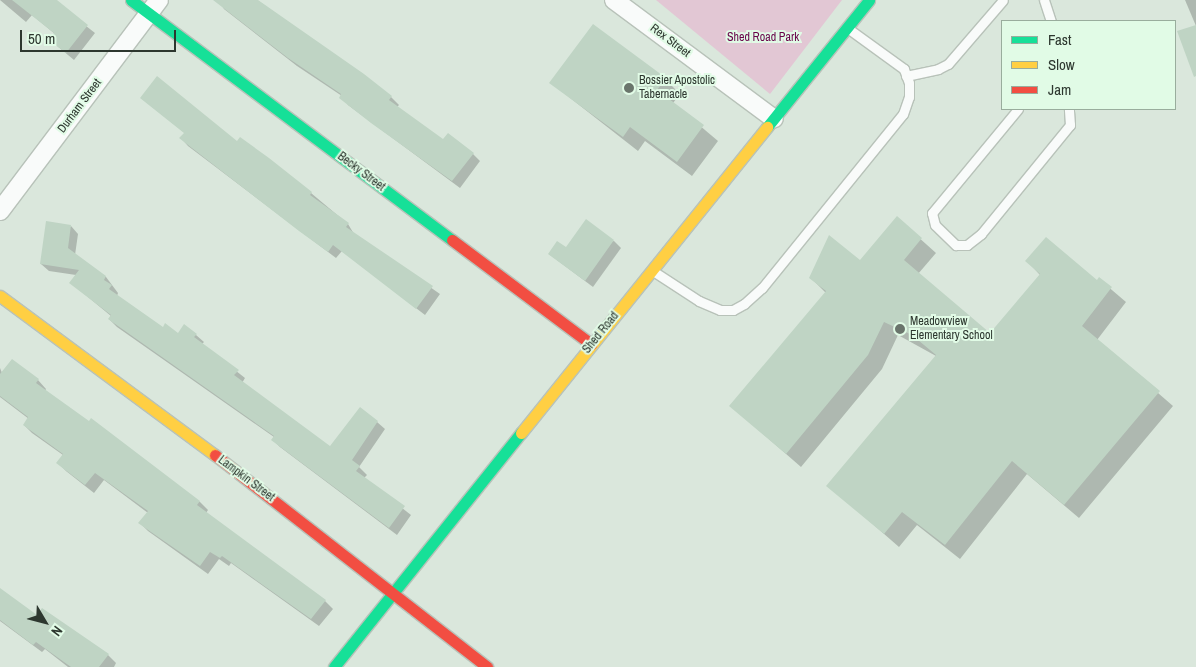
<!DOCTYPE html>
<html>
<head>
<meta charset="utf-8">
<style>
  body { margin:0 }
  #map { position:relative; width:1196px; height:667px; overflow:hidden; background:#dae7dc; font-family:"Archivo Narrow",sans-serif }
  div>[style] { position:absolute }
  .green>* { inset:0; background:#e2c7d4 }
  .shadow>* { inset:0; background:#0003 }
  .building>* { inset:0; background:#bfd4c4 }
  .roads { filter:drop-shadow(1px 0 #b8c2b9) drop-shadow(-1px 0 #b8c2b9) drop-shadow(0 1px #b8c2b9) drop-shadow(0 -1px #b8c2b9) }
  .lane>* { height:9px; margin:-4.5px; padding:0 4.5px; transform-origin:4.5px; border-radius:4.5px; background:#f9fbfa }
  .street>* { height:18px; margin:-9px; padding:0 9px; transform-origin:9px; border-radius:9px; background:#f9fbfa }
  .fast>* { height:11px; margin:-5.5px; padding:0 5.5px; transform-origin:5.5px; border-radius:5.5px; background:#16e098 }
  .slow>* { height:11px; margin:-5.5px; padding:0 5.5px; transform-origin:5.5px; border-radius:5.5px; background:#ffcf43 }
  .jam>* { height:11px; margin:-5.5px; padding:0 5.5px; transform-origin:5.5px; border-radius:5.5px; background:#f24e42 }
  .dots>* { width:14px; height:14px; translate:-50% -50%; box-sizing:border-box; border:2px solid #e1fbe6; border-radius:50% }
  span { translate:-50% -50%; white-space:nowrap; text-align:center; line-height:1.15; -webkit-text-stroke:4px #e1fbe6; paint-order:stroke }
  .park-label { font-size:12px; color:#680249 }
  .street-label { font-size:12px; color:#2d372f }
  .poi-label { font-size:12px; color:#2d372f }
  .left { translate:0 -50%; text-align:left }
  .legend { position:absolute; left:1001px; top:20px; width:175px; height:90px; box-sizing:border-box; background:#e1fbe6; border:1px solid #99ad9d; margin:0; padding:6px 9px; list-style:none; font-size:15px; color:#2d372f }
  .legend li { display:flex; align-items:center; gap:10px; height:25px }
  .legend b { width:25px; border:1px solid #99ad9d }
  .north { position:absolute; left:20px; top:597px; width:50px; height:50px; -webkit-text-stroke:4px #e1fbe6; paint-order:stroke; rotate:127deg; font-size:14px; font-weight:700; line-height:20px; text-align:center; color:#2d372f }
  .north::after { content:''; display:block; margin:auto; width:18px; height:22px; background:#2d372f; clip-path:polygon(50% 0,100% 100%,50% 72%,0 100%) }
  .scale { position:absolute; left:20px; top:30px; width:156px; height:22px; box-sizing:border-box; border:2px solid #2d372f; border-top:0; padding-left:6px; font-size:15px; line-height:18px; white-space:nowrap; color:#2d372f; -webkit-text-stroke:4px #e1fbe6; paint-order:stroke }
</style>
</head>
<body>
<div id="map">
  <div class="green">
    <div style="clip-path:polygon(656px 0,842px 0,770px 94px)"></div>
  </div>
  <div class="shadow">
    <div style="clip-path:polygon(0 0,53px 0,95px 33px,74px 60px,50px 40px,55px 34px,32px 15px,26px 22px)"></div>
    <div style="clip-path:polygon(218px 0,257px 0,363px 75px,391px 97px,399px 105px,397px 107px,443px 141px,473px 154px,480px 161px,460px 188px,348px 105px,342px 96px,297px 66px,224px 9px)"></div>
    <div style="clip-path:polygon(1185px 0,1196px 0,1196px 26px)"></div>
    <div style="clip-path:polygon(593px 26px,665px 79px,680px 94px,673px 103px,718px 141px,692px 176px,645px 141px,638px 151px,551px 83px)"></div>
    <div style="clip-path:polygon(141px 98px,237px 143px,311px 193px,348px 224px,354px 234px,440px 294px,425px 315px,342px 251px,336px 258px,188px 146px,181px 138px,185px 133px)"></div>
    <div style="clip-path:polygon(897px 218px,936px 253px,918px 274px,990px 335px,1040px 275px,1027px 261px,1097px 281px,1099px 279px,1126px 302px,1097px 340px,1173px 406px,1079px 518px,1027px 474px,960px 559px,917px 525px,899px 547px,828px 485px,936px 356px,898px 335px,882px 369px,801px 467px,731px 406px,826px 293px,811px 278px,860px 262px)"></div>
    <div style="clip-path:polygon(71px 226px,78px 234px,75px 255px,106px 277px,118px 293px,117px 296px,163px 328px,178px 334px,196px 335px,204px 342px,202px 344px,245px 378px,242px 383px,330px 448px,377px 422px,385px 429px,359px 467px,367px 475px,364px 478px,411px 515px,397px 535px,280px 447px,273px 440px,274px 437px,117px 327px,109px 319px,111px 316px,71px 283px,76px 275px,49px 271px,41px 264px)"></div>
    <div style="clip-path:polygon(614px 241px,621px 248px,593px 287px,549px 254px)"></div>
    <div style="clip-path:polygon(12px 361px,38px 380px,46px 389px,45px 391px,89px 423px,91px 420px,200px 502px,208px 510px,206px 513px,325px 601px,333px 609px,319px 626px,231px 563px,229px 566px,219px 559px,208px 574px,148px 531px,140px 523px,148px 513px,104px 480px,94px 493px,66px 471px,58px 463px,63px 455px,32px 433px,24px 425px,29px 419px,0 397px,0 368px,2px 373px)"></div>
    <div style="clip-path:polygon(0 590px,37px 617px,108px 655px,116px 663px,114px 667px,68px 667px,45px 649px,42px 652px,0 621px)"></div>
  </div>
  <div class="building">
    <div style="clip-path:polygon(12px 0,57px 0,88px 25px,66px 53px,49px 40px,54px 33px)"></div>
    <div style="clip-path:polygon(213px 0,258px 0,364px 74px,392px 96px,389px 100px,443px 139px,448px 133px,474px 153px,452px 181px,371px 123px,339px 98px,341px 94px,288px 58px)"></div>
    <div style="clip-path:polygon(593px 24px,666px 78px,657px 90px,704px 125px,677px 162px,630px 127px,623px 137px,549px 83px)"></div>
    <div style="clip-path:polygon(1196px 25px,1196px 76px,1194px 77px,1177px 31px)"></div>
    <div style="clip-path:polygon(157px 76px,237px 141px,240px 137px,269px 158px,312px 192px,310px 195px,349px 223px,346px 227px,433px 286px,416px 309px,333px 245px,328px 252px,299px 231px,179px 138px,184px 133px,140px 98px)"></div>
    <div style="clip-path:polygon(897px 216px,922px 238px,904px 260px,990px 333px,1040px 274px,1025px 261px,1046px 237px,1097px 280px,1099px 277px,1112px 287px,1082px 326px,1160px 391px,1064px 505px,1012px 461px,945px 545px,902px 512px,884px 534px,826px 486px,936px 355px,912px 335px,884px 322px,868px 355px,786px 454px,729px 406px,826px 291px,809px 278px,829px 235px,860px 260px)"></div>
    <div style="clip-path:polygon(586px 219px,614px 240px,585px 281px,548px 254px,557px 241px,566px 247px)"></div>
    <div style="clip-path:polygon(46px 221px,71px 225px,68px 248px,106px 276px,104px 280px,112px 285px,109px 289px,163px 327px,165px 323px,178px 333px,184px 324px,197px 334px,194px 337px,239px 370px,234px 375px,330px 446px,360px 407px,378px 421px,352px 460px,360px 466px,356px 471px,405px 506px,389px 528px,271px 440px,274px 436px,108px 319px,111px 315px,69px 283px,79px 270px,40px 264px)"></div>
    <div style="clip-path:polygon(12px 359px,39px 379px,36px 383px,89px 421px,91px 418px,200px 501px,197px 505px,326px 600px,311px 619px,222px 556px,220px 558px,210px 552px,200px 566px,138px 523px,148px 511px,95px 473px,85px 485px,56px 463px,63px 454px,23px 425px,28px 417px,0 396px,0 374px)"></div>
    <div style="clip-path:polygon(0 588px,37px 615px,42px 608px,109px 654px,99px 667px,71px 667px,36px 642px,33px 645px,0 620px)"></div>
  </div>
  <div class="roads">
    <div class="lane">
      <div style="left:1044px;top:0;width:22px;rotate:72deg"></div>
      <div style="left:906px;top:76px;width:33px;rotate:-12deg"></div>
      <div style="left:938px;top:69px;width:11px;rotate:-27deg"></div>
      <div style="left:948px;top:64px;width:84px;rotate:-49.3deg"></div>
      <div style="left:1018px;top:109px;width:135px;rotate:129.6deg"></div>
      <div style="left:932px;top:213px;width:12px;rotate:76deg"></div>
      <div style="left:935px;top:225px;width:29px;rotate:44deg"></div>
      <div style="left:956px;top:245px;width:11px"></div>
      <div style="left:967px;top:245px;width:18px;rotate:-38deg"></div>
      <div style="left:981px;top:234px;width:141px;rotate:-50.8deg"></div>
      <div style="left:1070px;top:125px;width:16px;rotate:-94deg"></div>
      <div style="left:653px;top:271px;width:55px;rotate:33.1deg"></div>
      <div style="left:699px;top:301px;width:23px;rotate:23deg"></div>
      <div style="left:720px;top:310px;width:13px"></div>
      <div style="left:733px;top:310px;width:13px;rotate:-29deg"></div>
      <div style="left:744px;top:304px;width:24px;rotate:-42deg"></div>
      <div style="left:762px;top:288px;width:224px;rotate:-51deg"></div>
      <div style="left:903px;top:114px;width:18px;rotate:-71deg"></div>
      <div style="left:909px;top:97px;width:14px;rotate:-90deg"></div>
      <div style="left:909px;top:83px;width:15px;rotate:-110deg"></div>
      <div style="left:904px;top:69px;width:68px;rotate:-144deg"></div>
    </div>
    <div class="street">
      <div style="left:614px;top:0;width:199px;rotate:36.6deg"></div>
      <div style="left:0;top:211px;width:264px;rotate:-53deg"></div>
    </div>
    <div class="fast">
      <div style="left:131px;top:0;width:401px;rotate:36.8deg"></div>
      <div style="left:767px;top:127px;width:163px;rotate:-51.2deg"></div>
      <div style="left:334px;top:667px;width:300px;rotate:-51.4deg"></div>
    </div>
    <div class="slow">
      <div style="left:0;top:296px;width:267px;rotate:36.5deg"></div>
      <div style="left:521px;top:433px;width:393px;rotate:-51.2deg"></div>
    </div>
    <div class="jam">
      <div style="left:452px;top:240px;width:174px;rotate:36.8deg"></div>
      <div style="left:215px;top:455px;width:345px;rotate:37.9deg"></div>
    </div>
  </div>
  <div class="dots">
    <div style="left:629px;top:88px;background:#6a756c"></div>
    <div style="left:900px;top:329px;background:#6a756c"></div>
  </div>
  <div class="park-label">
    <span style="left:763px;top:38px">Shed Road Park</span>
  </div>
  <div class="street-label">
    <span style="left:670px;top:41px;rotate:37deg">Rex Street</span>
    <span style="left:80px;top:106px;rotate:-53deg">Durham Street</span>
    <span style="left:361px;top:172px;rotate:37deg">Becky Street</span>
    <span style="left:601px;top:333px;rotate:-51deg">Shed Road</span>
    <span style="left:246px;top:479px;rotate:37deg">Lampkin Street</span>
  </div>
  <div class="poi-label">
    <span class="left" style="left:639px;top:88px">Bossier Apostolic<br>Tabernacle</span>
    <span class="left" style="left:910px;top:329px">Meadowview<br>Elementary School</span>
  </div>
  <ul class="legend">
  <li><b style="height:6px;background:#16e098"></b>Fast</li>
  <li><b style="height:6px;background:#ffcf43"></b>Slow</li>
  <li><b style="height:6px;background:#f24e42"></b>Jam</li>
  </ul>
  <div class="north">N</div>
  <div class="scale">50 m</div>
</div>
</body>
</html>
